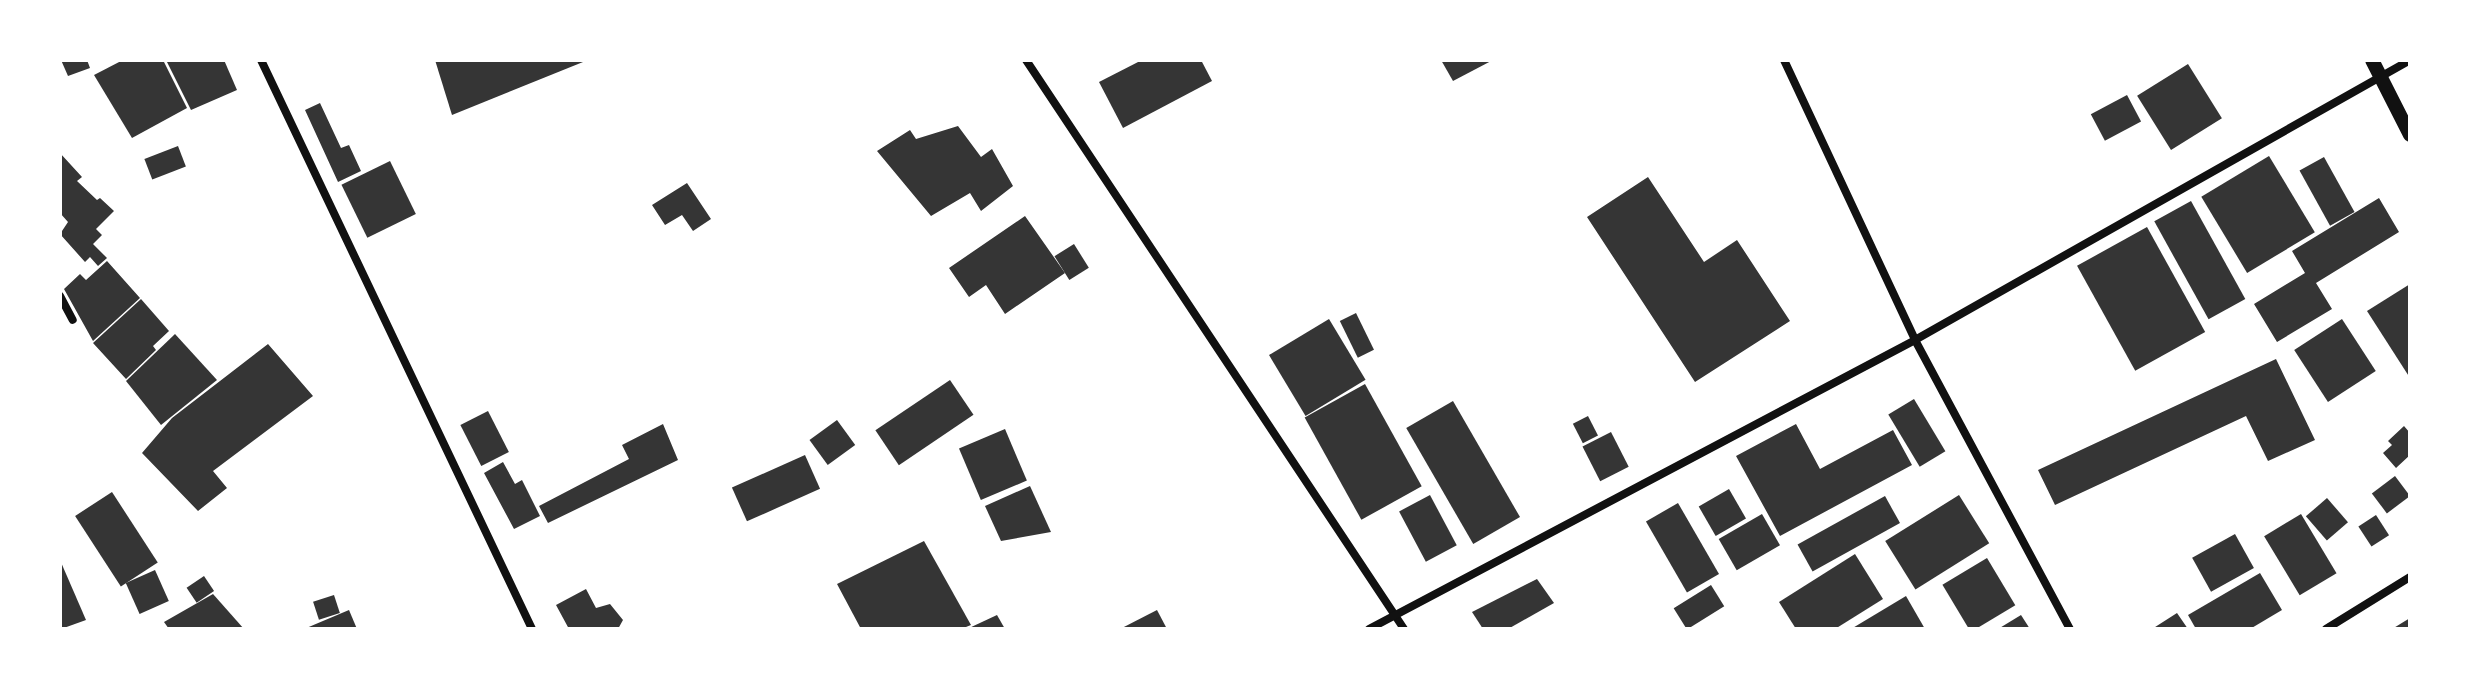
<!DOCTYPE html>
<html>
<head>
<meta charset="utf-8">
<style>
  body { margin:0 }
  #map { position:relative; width:2470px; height:689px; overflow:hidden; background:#fff; font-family:Manrope,sans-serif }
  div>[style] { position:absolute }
  .building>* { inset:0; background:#353535; transform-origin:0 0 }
  .minor>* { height:8px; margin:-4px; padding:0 4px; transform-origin:4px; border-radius:4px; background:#111 }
  .tertiary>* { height:14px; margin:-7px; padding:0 7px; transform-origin:7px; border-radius:7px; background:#111 }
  span { translate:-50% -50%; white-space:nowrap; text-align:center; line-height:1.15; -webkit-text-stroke:6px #fff; paint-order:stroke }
  .frame { position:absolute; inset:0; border:62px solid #fff; pointer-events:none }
</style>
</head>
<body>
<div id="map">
  <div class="building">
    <div style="clip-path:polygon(61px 60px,87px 60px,90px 68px,68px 76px)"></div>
    <div style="clip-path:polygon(123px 60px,163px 60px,187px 108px,132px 138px,94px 75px)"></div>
    <div style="clip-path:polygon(166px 60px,224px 60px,237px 90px,191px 110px)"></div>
    <div style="clip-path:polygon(435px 60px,588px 60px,452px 115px)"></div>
    <div style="clip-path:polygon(1142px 60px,1201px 60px,1212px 81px,1123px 128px,1099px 82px)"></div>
    <div style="clip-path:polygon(1441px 60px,1493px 60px,1453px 81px)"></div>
    <div style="left:2188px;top:64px;width:64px;height:60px;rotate:58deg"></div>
    <div style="left:2127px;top:95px;width:30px;height:41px;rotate:62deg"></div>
    <div style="clip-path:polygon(320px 103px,341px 148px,349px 145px,361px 171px,338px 182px,305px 110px)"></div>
    <div style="clip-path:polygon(958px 126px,981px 157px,992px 149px,1013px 186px,981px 211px,970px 193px,931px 216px,877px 151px,910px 130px,916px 139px)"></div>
    <div style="left:178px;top:146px;width:22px;height:36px;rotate:69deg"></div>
    <div style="clip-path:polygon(60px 153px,82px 177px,77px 181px,97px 200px,100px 198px,114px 211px,96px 229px,102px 235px,93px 244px,107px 258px,98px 266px,90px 257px,85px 262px,60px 234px,68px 222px,60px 213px)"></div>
    <div style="left:2269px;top:156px;width:89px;height:79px;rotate:59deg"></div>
    <div style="left:2324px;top:157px;width:63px;height:28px;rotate:61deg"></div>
    <div style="left:390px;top:161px;width:59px;height:54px;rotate:64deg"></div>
    <div style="clip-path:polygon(1648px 177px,1704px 262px,1737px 240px,1790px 321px,1695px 382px,1587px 217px)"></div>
    <div style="clip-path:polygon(687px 183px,711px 219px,693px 231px,682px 215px,665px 225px,652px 205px)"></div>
    <div style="clip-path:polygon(2379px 198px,2399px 232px,2316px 283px,2332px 309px,2277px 342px,2254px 304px,2305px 273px,2292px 251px)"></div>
    <div style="left:2191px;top:201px;width:112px;height:42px;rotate:61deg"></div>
    <div style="clip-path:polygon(1025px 216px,1065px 273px,1005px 314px,986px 285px,969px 297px,949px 268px)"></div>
    <div style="left:2147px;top:227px;width:120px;height:80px;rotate:61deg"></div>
    <div style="left:1074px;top:244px;width:28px;height:23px;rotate:58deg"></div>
    <div style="clip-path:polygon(107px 261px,140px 298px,93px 341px,64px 289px,80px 274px,86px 280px)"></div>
    <div style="clip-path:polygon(2410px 284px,2410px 378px,2367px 311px)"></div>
    <div style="clip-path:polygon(141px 299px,169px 331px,153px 346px,156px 350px,126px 379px,93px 343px)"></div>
    <div style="left:1356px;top:313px;width:41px;height:18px;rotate:64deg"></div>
    <div style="left:1329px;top:319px;width:71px;height:70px;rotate:59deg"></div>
    <div style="left:2342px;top:319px;width:62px;height:57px;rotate:57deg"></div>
    <div style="clip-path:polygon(175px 334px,217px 380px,161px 425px,126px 381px)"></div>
    <div style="clip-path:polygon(268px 344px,313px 396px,213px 471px,227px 488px,198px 511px,142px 453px,172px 418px)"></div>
    <div style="clip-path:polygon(2276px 359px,2315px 440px,2268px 461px,2246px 416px,2055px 505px,2038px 470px)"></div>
    <div style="left:950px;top:380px;width:42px;height:90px;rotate:56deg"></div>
    <div style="left:1365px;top:384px;width:117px;height:69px;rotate:61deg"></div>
    <div style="left:1914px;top:399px;width:61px;height:30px;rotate:59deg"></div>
    <div style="left:1453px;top:401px;width:134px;height:54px;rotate:60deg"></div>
    <div style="left:488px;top:411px;width:46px;height:31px;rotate:63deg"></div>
    <div style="left:1588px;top:416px;width:22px;height:17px;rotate:63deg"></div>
    <div style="left:837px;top:420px;width:31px;height:34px;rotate:54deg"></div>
    <div style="clip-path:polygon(663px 424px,678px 460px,548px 523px,539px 506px,629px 459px,622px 445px)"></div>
    <div style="clip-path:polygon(1796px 424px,1820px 469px,1893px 430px,1912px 465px,1780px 536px,1736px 456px)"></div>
    <div style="clip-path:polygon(2404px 426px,2410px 433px,2410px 455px,2396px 468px,2383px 453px,2392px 445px,2388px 441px)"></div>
    <div style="left:1005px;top:429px;width:56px;height:50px;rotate:67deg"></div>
    <div style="left:1611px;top:432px;width:39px;height:32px;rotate:63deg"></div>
    <div style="left:805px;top:455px;width:37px;height:80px;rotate:66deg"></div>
    <div style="clip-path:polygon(503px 462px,515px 484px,522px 480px,540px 516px,514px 529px,484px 473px)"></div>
    <div style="left:2395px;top:476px;width:25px;height:29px;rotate:53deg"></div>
    <div style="clip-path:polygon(1030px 486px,1051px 532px,1001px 541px,985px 506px)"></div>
    <div style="left:1729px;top:489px;width:34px;height:35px;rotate:60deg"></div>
    <div style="left:112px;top:492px;width:84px;height:44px;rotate:57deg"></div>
    <div style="left:1430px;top:495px;width:57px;height:35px;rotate:62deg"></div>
    <div style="left:1959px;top:495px;width:57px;height:87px;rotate:58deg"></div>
    <div style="left:1885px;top:496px;width:31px;height:100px;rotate:61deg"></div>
    <div style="left:2327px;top:498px;width:32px;height:28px;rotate:49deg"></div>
    <div style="left:1678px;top:503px;width:82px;height:37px;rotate:60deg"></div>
    <div style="left:1762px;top:514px;width:36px;height:50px;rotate:60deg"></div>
    <div style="left:2301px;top:514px;width:69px;height:43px;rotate:59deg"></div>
    <div style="left:2376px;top:515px;width:24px;height:21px;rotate:57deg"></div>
    <div style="left:2235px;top:534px;width:39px;height:49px;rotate:61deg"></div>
    <div style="clip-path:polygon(924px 541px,971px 625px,961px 629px,861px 629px,837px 584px)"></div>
    <div style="clip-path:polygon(1855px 554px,1883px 599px,1835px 629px,1796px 629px,1779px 602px)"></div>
    <div style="left:1987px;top:558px;width:55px;height:52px;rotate:59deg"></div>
    <div style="clip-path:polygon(60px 560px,86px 620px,61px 629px,60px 629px)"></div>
    <div style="left:155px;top:570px;width:34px;height:32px;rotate:66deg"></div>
    <div style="clip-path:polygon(2260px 573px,2282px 610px,2250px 629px,2196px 629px,2188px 615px)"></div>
    <div style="left:204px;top:576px;width:18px;height:21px;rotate:56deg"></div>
    <div style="clip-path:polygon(1537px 579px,1554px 603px,1508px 629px,1483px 629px,1472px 612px)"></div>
    <div style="left:1711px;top:585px;width:25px;height:44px;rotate:58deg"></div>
    <div style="clip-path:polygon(586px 589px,596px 608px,610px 604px,623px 620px,618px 629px,569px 629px,556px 605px)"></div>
    <div style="clip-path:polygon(213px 594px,244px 629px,169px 629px,164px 622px)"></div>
    <div style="left:334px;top:595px;width:19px;height:22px;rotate:72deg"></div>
    <div style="clip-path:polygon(1906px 596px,1925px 629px,1851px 629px)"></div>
    <div style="clip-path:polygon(349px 610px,357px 629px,304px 629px)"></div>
    <div style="clip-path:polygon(1157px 610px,1167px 629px,1120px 629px)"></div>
    <div style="clip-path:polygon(2177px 613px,2188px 629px,2152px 629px)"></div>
    <div style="clip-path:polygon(997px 615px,1005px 629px,967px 629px)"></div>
    <div style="clip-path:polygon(2021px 615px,2030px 629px,1998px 629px)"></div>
    <div style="clip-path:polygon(2410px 618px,2410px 629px,2392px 629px)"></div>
  </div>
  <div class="minor">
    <div style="left:261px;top:60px;width:630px;rotate:64.53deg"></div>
    <div style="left:1026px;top:60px;width:683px;rotate:56.4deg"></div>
    <div style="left:1784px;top:60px;width:309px;rotate:64.9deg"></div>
    <div style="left:1915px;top:340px;width:328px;rotate:61.8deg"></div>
    <div style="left:60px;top:296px;width:27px;rotate:62deg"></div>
    <div style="left:1369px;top:629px;width:618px;rotate:-27.89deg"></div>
    <div style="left:1915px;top:340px;width:569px;rotate:-29.49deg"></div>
    <div style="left:2326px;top:629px;width:99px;rotate:-31.8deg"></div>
  </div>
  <div class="tertiary">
    <div style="left:2372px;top:60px;width:84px;rotate:63.1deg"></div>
  </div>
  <div class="frame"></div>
</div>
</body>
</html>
